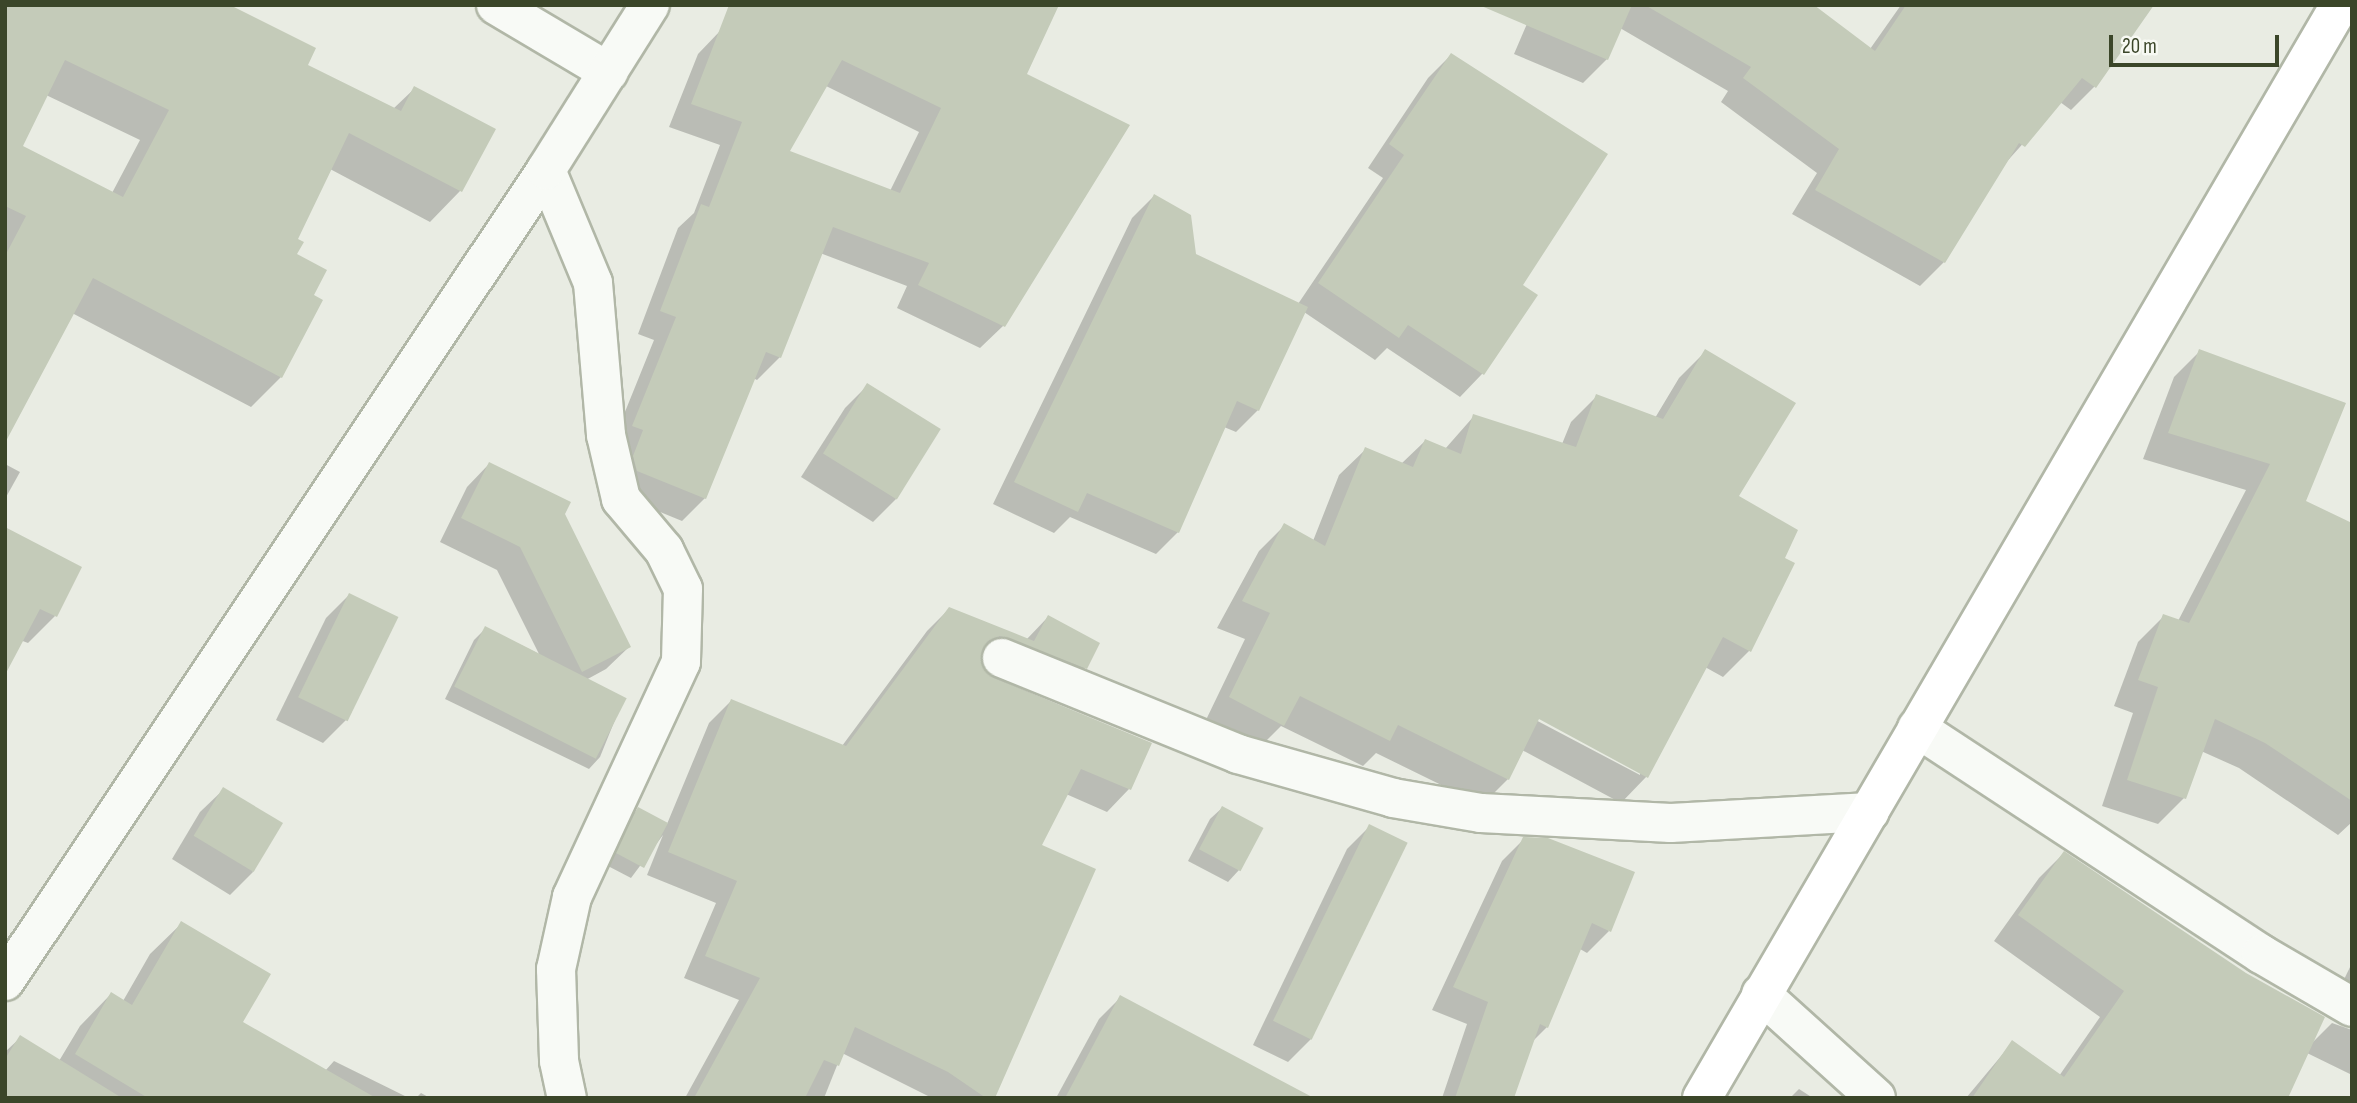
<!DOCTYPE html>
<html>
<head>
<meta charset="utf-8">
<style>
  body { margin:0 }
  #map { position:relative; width:2357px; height:1103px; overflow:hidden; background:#e9ece3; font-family:"Sofia Sans Condensed",sans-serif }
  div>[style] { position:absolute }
  .shadow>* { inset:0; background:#0003 }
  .building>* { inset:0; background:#c4cbb9; transform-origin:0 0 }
  .roads { filter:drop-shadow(2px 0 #b1b7a7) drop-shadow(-2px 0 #b1b7a7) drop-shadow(0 2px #b1b7a7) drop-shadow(0 -2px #b1b7a7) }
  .minor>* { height:38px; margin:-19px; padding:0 19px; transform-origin:19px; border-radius:19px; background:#f8faf6 }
  .secondary>* { height:38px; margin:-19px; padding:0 19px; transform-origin:19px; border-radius:19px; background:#fff }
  span { translate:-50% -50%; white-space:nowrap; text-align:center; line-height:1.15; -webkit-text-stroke:7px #f7f9f3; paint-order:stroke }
  .frame { position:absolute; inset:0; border:7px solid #3b4629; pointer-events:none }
  .scale { position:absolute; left:2109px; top:35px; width:170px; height:32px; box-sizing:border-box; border:4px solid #3b4629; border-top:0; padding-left:9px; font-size:21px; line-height:24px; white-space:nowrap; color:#3b4629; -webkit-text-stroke:5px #f7f9f3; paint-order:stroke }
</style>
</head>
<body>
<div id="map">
  <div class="shadow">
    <div style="clip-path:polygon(evenodd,5px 5px,306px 66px,393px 109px,415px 88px,493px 129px,460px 191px,430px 222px,330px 169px,295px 239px,295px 255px,312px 296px,281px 377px,251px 407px,72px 313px,5px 415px,5px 5px,46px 95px,140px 140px,112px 193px,21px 147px,46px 95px)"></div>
    <div style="clip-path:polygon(1535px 5px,1811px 5px,1870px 49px,1901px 5px,2133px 5px,2094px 87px,2071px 110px,2060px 102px,2002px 167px,1944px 262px,1920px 286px,1792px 214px,1817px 173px,1721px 102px,1728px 91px,1620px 28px,1607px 59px,1583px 83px,1514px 54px)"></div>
    <div style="clip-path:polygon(evenodd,720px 31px,1025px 75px,1003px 326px,980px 348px,897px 308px,907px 286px,820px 253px,780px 357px,757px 380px,753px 378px,705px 498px,682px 521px,614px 493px,610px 449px,654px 340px,638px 334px,678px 228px,694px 213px,720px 145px,669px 127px,698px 54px,720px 31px,826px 86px,919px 132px,890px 191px,788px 152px,826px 86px)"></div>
    <div style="clip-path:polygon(1451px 55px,1521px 286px,1535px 296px,1482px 374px,1460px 397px,1387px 348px,1375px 360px,1304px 312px,1258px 410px,1236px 432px,1224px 427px,1178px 532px,1156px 554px,1070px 517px,1054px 533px,993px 504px,1132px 218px,1154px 196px,1195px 255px,1298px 304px,1383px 178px,1368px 168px,1428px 78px)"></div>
    <div style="clip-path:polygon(2200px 351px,2304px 502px,2352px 525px,2352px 822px,2338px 835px,2239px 768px,2201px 751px,2184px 798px,2158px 824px,2102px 806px,2133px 713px,2114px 706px,2138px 642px,2164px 616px,2178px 621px,2246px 490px,2143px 459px,2174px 377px)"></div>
    <div style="clip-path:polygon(evenodd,1705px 352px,1737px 497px,1783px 559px,1749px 651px,1723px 677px,1705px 667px,1647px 776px,1621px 803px,1522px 750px,1508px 779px,1482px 805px,1376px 753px,1363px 766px,1281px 726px,1256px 751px,1204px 724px,1245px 639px,1217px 628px,1259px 551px,1285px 525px,1313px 541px,1339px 475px,1366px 449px,1401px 464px,1425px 441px,1445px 449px,1474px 416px,1562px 444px,1571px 422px,1597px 396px,1655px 418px,1679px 378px,1705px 352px,1532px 714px,1640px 771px,1640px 775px,1530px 717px,1532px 714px)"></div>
    <div style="clip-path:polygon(868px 385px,896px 499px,873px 522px,801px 477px,845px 408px)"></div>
    <div style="clip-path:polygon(5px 464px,20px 472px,5px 499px)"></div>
    <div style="clip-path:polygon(489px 464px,563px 514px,629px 647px,606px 669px,584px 681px,623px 700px,600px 757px,589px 769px,445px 699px,474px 640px,486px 628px,539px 654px,497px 570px,440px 542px,467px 487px)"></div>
    <div style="clip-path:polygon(5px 529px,55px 616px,28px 643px,20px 640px)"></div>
    <div style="clip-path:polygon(349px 595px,346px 720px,323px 743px,276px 720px,326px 618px)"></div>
    <div style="clip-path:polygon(949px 609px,1026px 640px,1048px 617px,1085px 668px,1063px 690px,981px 659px,984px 673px,1149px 744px,1129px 789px,1107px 812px,1066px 794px,1039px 845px,993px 1098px,932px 1098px,842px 1053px,824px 1098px,685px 1098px,739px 1000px,684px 978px,716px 903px,647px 875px,663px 835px,631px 878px,606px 865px,627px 820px,638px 809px,667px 824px,709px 723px,731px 701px,842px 746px,927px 631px)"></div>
    <div style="clip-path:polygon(223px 790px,253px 872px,230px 895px,172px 859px,200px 812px)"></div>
    <div style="clip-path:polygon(1222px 808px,1262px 829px,1239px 870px,1228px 882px,1188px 861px,1210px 819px)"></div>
    <div style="clip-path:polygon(1370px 826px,1311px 1039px,1288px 1062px,1253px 1045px,1347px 849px)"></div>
    <div style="clip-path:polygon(1524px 839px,1609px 931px,1587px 953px,1580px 949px,1547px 1027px,1531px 1043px,1510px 1098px,1442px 1098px,1467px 1024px,1432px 1010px,1502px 861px)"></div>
    <div style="clip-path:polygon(2064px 853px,2312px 1043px,2332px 1023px,2352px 1030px,2352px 1075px,2307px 1053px,2286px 1098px,1966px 1098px,2012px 1043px,2059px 1076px,2100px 1017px,1994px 941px,2039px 878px)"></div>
    <div style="clip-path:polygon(182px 923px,241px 1023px,325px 1071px,334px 1061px,409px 1098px,5px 1098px,5px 1052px,21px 1037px,59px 1061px,80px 1026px,111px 994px,123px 1001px,150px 954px)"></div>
    <div style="clip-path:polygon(2352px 963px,2352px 1014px,2334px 1000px)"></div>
    <div style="clip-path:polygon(1121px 997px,1263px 1098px,1056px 1098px,1099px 1019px)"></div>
    <div style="clip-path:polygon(1799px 1089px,1813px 1098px,1790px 1098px)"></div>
    <div style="clip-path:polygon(421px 1093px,430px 1098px,416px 1098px)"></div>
  </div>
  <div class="building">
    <div style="clip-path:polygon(evenodd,5px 5px,230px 5px,316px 48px,308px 65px,401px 111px,414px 86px,496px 129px,462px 192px,349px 133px,298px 239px,304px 242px,297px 254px,327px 270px,314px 295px,323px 300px,282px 378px,93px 278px,5px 443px,5px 256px,26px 216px,5px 206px,5px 5px,65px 60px,169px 110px,123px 197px,23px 146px,65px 60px)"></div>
    <div style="clip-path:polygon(evenodd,729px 5px,1059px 5px,1027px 74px,1130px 125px,1005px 327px,918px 285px,929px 263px,833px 227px,781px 358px,766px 352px,706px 499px,637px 471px,633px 456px,643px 430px,632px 426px,676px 317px,660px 311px,701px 204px,709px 207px,742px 122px,691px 104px,729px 5px,842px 60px,941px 108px,900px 193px,790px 151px,842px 60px)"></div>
    <div style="clip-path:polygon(1479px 5px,1632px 5px,1608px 60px)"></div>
    <div style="clip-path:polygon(1645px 5px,1814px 5px,1875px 51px,1906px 5px,2154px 5px,2096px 88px,2082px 78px,2025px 147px,2019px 143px,1945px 263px,1815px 190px,1839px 149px,1743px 78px,1751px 67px)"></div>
    <div style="clip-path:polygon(1451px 53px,1608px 154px,1523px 285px,1538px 295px,1484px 375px,1408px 325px,1399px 338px,1318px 283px,1404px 155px,1389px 144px)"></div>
    <div style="clip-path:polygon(1154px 194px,1191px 215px,1196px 254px,1308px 307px,1259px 411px,1237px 401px,1179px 533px,1087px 493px,1078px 512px,1014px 482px)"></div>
    <div style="clip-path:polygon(1705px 349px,1796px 403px,1739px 496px,1798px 530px,1785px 558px,1795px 563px,1751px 652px,1723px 637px,1648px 778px,1539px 719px,1509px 780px,1398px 725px,1390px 741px,1300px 696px,1284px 726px,1229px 697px,1270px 613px,1242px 601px,1284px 523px,1325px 546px,1365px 447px,1413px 467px,1425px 439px,1461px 454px,1473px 414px,1576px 447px,1596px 394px,1663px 419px)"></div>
    <div style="clip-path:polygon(2199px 349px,2346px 403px,2306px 501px,2352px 523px,2352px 801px,2265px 743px,2215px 719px,2186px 799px,2127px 780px,2158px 687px,2138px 680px,2163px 614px,2189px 623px,2270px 464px,2168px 433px)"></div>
    <div style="left:867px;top:383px;width:87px;height:83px;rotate:32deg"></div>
    <div style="clip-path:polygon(489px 462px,571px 502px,565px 514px,631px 647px,582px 672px,520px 547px,461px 518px)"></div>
    <div style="clip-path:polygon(5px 527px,82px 567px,57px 617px,40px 609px,5px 675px)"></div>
    <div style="left:349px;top:593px;width:55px;height:116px;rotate:26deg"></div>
    <div style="clip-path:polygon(949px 607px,1034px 641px,1048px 615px,1100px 643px,1087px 669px,1000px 636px,988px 641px,981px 662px,994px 678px,1152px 743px,1131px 790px,1081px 769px,1042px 845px,1096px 869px,995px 1098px,986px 1098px,948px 1072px,855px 1027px,839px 1066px,824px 1060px,805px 1098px,694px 1098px,760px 978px,705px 956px,737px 881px,668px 852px,731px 699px,846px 746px)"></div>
    <div style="left:485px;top:626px;width:159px;height:68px;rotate:27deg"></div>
    <div style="left:223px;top:787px;width:70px;height:57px;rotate:31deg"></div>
    <div style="left:1222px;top:806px;width:47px;height:49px;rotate:28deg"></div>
    <div style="left:638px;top:807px;width:34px;height:51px;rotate:28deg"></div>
    <div style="left:1369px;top:824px;width:43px;height:219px;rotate:26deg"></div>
    <div style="clip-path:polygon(1523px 837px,1548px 838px,1635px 872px,1611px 932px,1592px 923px,1548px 1028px,1540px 1024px,1514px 1098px,1455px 1098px,1488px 1002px,1453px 987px)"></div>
    <div style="clip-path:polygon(2064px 851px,2246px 973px,2325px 1017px,2288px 1098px,1972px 1098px,2012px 1040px,2064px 1077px,2124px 991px,2018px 915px)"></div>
    <div style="clip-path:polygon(181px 921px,271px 974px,243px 1022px,376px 1098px,148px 1098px,75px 1054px,111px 992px,132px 1005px)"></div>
    <div style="clip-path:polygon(1120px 995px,1314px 1098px,1065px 1098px)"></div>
    <div style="clip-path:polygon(20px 1035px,122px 1098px,5px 1098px,5px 1059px)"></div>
  </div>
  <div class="roads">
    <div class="minor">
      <div style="left:496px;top:5px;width:131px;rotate:30.7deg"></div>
      <div style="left:546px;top:170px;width:122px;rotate:67.4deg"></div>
      <div style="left:593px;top:283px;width:153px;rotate:85.1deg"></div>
      <div style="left:606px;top:435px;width:66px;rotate:76.8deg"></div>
      <div style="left:621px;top:499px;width:67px;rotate:49.9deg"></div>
      <div style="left:664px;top:550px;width:43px;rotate:64deg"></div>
      <div style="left:683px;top:589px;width:73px;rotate:91.6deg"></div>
      <div style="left:681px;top:662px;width:259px;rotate:114.9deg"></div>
      <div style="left:572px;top:897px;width:74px;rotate:102.5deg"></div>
      <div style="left:556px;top:969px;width:92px;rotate:88.1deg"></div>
      <div style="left:559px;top:1061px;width:38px;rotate:78deg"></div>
      <div style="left:1002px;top:658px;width:255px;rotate:22.1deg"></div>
      <div style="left:1238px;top:754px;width:161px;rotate:15.8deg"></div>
      <div style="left:1393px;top:798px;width:89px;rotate:9.7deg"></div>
      <div style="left:1481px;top:813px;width:190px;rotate:3deg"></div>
      <div style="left:1671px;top:823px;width:199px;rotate:-3.2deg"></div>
      <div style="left:1917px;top:728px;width:412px;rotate:33.3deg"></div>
      <div style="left:2261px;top:954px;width:105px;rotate:30.2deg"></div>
      <div style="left:5px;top:981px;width:975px;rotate:-56.29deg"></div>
      <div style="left:546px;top:170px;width:195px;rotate:-57.8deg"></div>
      <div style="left:1761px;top:994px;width:155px;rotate:42.1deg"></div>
    </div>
    <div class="secondary">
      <div style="left:1702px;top:1098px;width:1266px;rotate:-59.73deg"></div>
    </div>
  </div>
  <div class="frame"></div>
  <div class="scale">20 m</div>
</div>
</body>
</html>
